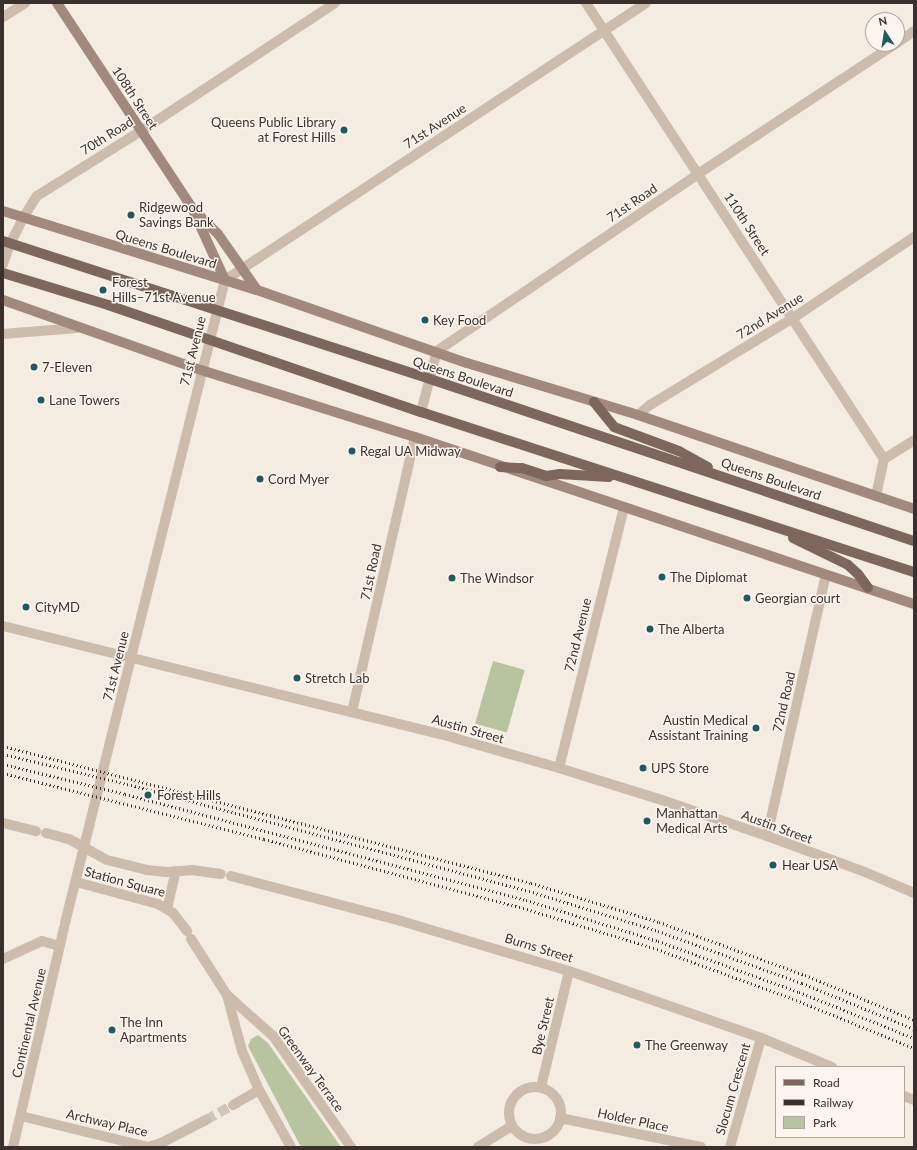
<!DOCTYPE html>
<html>
<head>
<meta charset="utf-8">
<style>
  body { margin:0 }
  #map { position:relative; width:917px; height:1150px; overflow:hidden; background:#f4ebe1; font-family:Lato,sans-serif }
  div>[style] { position:absolute }
  .green>* { inset:0; background:#b8c4a0; transform-origin:0 0 }
  .street-tunnel>* { height:10px; margin-top:-5px; transform-origin:0; background:repeating-linear-gradient(90deg,#cfc6bd 0 10px,transparent 0 15px) }
  .street>* { height:10px; margin:-5px; padding:0 5px; transform-origin:5px; border-radius:5px; background:#cdbbac }
  .street>.ring { margin:-5px; padding:0; box-sizing:content-box; background:none; border:10px solid #cdbbac; border-radius:50% }
  .secondary>* { height:10px; margin:-5px; padding:0 5px; transform-origin:5px; border-radius:5px; background:#a18a7d }
  .primary>* { height:10px; margin:-5px; padding:0 5px; transform-origin:5px; border-radius:5px; background:#7d675c }
  .rail>* { height:3px; margin-top:-1.5px; transform-origin:0; background:repeating-linear-gradient(90deg,#3b302b 0 1px,transparent 0 4px) }
  .dots>* { width:11px; height:11px; translate:-50% -50%; box-sizing:border-box; border:2px solid #fbf5ee; border-radius:50% }
  span { translate:-50% -50%; white-space:nowrap; text-align:center; line-height:1.15; -webkit-text-stroke:3px #fbf5ee; paint-order:stroke }
  .street-label { font-size:13px; color:#3b302b }
  .poi-label { font-size:13px; color:#3b302b }
  .right { translate:-100% -50%; text-align:right }
  .left { translate:0 -50%; text-align:left }
  .frame { position:absolute; inset:0; border:4px solid #3b302b; pointer-events:none }
  .legend { position:absolute; left:775px; top:1066px; width:130px; height:72px; box-sizing:border-box; background:#fbf5ee; border:1px solid #aea6a0; margin:0; padding:5px 7px; list-style:none; font-size:12px; color:#3b302b }
  .legend li { display:flex; align-items:center; gap:8px; height:20px }
  .legend b { width:20px; border:1px solid #aea6a0 }
  .north { position:absolute; left:865px; top:12px; width:40px; height:40px; box-sizing:border-box; background:#fbf5ee; border:1px solid #aea6a0; border-radius:50%; rotate:348deg; font-size:11px; font-weight:700; line-height:16px; text-align:center; color:#3b302b }
  .north::after { content:''; display:block; margin:auto; width:14px; height:18px; background:#1f5a5e; clip-path:polygon(50% 0,100% 100%,50% 72%,0 100%) }
</style>
</head>
<body>
<div id="map">
  <div class="green">
    <div style="left:493px;top:661px;width:33px;height:65px;rotate:16deg"></div>
    <div style="clip-path:polygon(258px 1035px,268px 1043px,341px 1147px,301px 1147px,248px 1046px,251px 1039px)"></div>
  </div>
  <div class="street-tunnel">
    <div style="left:206px;top:1120px;width:31px;rotate:-29deg"></div>
  </div>
  <div class="street">
    <div style="left:586px;top:3px;width:545px;rotate:56.84deg"></div>
    <div style="left:3px;top:17px;width:26px;rotate:-32deg"></div>
    <div style="left:897px;top:43px;width:21px;rotate:-35deg"></div>
    <div style="left:3px;top:264px;width:21px;rotate:-71deg"></div>
    <div style="left:10px;top:244px;width:29px;rotate:-63deg"></div>
    <div style="left:23px;top:218px;width:26px;rotate:-58deg"></div>
    <div style="left:37px;top:196px;width:123px;rotate:-32deg"></div>
    <div style="left:141px;top:131px;width:232px;rotate:-33.4deg"></div>
    <div style="left:3px;top:334px;width:74px;rotate:-4.6deg"></div>
    <div style="left:421px;top:412px;width:63px;rotate:-75.3deg"></div>
    <div style="left:437px;top:351px;width:315px;rotate:-34.1deg"></div>
    <div style="left:698px;top:174px;width:236px;rotate:-33.4deg"></div>
    <div style="left:638px;top:415px;width:16px;rotate:-40deg"></div>
    <div style="left:650px;top:405px;width:167px;rotate:-31.3deg"></div>
    <div style="left:793px;top:318px;width:146px;rotate:-33.8deg"></div>
    <div style="left:876px;top:496px;width:38px;rotate:-78deg"></div>
    <div style="left:884px;top:459px;width:36px;rotate:-32deg"></div>
    <div style="left:3px;top:626px;width:465px;rotate:13.9deg"></div>
    <div style="left:454px;top:738px;width:109px;rotate:15.9deg"></div>
    <div style="left:559px;top:768px;width:108px;rotate:17.3deg"></div>
    <div style="left:662px;top:800px;width:111px;rotate:18.9deg"></div>
    <div style="left:767px;top:836px;width:104px;rotate:20.2deg"></div>
    <div style="left:865px;top:872px;width:53px;rotate:23.2deg"></div>
    <div style="left:352px;top:712px;width:282px;rotate:-77.1deg"></div>
    <div style="left:559px;top:768px;width:268px;rotate:-76deg"></div>
    <div style="left:3px;top:823px;width:34px;rotate:14deg"></div>
    <div style="left:46px;top:833px;width:24px;rotate:15deg"></div>
    <div style="left:69px;top:839px;width:43px;rotate:28.9deg"></div>
    <div style="left:107px;top:860px;width:41px;rotate:14deg"></div>
    <div style="left:147px;top:870px;width:19px;rotate:6deg"></div>
    <div style="left:166px;top:872px;width:26px;rotate:-4deg"></div>
    <div style="left:192px;top:870px;width:29px;rotate:8deg"></div>
    <div style="left:767px;top:836px;width:268px;rotate:-77.3deg"></div>
    <div style="left:231px;top:876px;width:176px;rotate:14.8deg"></div>
    <div style="left:401px;top:921px;width:175px;rotate:16.6deg"></div>
    <div style="left:569px;top:971px;width:203px;rotate:19.2deg"></div>
    <div style="left:761px;top:1038px;width:77px;rotate:22.2deg"></div>
    <div style="left:76px;top:882px;width:85px;rotate:15deg"></div>
    <div style="left:158px;top:904px;width:17px;rotate:31deg"></div>
    <div style="left:173px;top:913px;width:23px;rotate:52deg"></div>
    <div style="left:167px;top:909px;width:39px;rotate:-77deg"></div>
    <div style="left:65px;top:923px;width:663px;rotate:-76.03deg"></div>
    <div style="left:225px;top:280px;width:504px;rotate:-33.34deg"></div>
    <div style="left:191px;top:939px;width:67px;rotate:57.3deg"></div>
    <div style="left:227px;top:995px;width:62px;rotate:41.7deg"></div>
    <div style="left:273px;top:1036px;width:136px;rotate:54.9deg"></div>
    <div style="left:3px;top:959px;width:43px;rotate:-24.8deg"></div>
    <div style="left:42px;top:941px;width:18px;rotate:16deg"></div>
    <div style="left:227px;top:995px;width:58px;rotate:75deg"></div>
    <div style="left:242px;top:1051px;width:43px;rotate:66.4deg"></div>
    <div style="left:259px;top:1090px;width:65px;rotate:60.7deg"></div>
    <div style="left:541px;top:1087px;width:119px;rotate:-76.4deg"></div>
    <div class="ring" style="left:509px;top:1087px;width:42px;height:42px"></div>
    <div style="left:904px;top:1096px;width:11px;rotate:22deg"></div>
    <div style="left:233px;top:1105px;width:30px;rotate:-30deg"></div>
    <div style="left:21px;top:1116px;width:131px;rotate:13.7deg"></div>
    <div style="left:148px;top:1147px;width:14px;rotate:-17deg"></div>
    <div style="left:161px;top:1143px;width:51px;rotate:-27.1deg"></div>
    <div style="left:560px;top:1118px;width:144px;rotate:11.6deg"></div>
    <div style="left:13px;top:1147px;width:225px;rotate:-76.9deg"></div>
    <div style="left:478px;top:1147px;width:40px;rotate:-32deg"></div>
    <div style="left:730px;top:1147px;width:113px;rotate:-74.1deg"></div>
  </div>
  <div class="secondary">
    <div style="left:57px;top:3px;width:245px;rotate:56.6deg"></div>
    <div style="left:192px;top:208px;width:79px;rotate:65.4deg"></div>
    <div style="left:3px;top:211px;width:266px;rotate:17.3deg"></div>
    <div style="left:257px;top:290px;width:222px;rotate:19.2deg"></div>
    <div style="left:467px;top:363px;width:179px;rotate:16.9deg"></div>
    <div style="left:638px;top:415px;width:292px;rotate:18.8deg"></div>
    <div style="left:196px;top:212px;width:31px;rotate:45deg"></div>
    <div style="left:218px;top:234px;width:68px;rotate:55.1deg"></div>
    <div style="left:3px;top:300px;width:210px;rotate:19.5deg"></div>
    <div style="left:201px;top:370px;width:224px;rotate:17.4deg"></div>
    <div style="left:415px;top:437px;width:526px;rotate:18.5deg"></div>
  </div>
  <div class="primary">
    <div style="left:3px;top:241px;width:449px;rotate:17.9deg"></div>
    <div style="left:430px;top:379px;width:510px;rotate:18.51deg"></div>
    <div style="left:3px;top:273px;width:110px;rotate:16.9deg"></div>
    <div style="left:108px;top:305px;width:331px;rotate:18.9deg"></div>
    <div style="left:421px;top:412px;width:518px;rotate:17.98deg"></div>
    <div style="left:594px;top:402px;width:32px;rotate:51deg"></div>
    <div style="left:614px;top:427px;width:69px;rotate:20.3deg"></div>
    <div style="left:679px;top:451px;width:33px;rotate:29deg"></div>
    <div style="left:500px;top:467px;width:22px;rotate:3deg"></div>
    <div style="left:522px;top:468px;width:25px;rotate:18deg"></div>
    <div style="left:546px;top:476px;width:14px;rotate:-8deg"></div>
    <div style="left:560px;top:474px;width:49px;rotate:3.5deg"></div>
    <div style="left:793px;top:538px;width:61px;rotate:26.1deg"></div>
    <div style="left:848px;top:565px;width:13px;rotate:42deg"></div>
    <div style="left:858px;top:574px;width:17px;rotate:54deg"></div>
  </div>
  <div class="rail">
    <div style="left:3px;top:746px;width:545px;rotate:14.55deg"></div>
    <div style="left:531px;top:883px;width:134px;rotate:16.9deg"></div>
    <div style="left:659px;top:922px;width:155px;rotate:20deg"></div>
    <div style="left:805px;top:975px;width:118px;rotate:22.4deg"></div>
    <div style="left:3px;top:754px;width:128px;rotate:13.6deg"></div>
    <div style="left:127px;top:784px;width:416px;rotate:14.9deg"></div>
    <div style="left:529px;top:891px;width:135px;rotate:17.2deg"></div>
    <div style="left:658px;top:931px;width:153px;rotate:19.9deg"></div>
    <div style="left:802px;top:983px;width:121px;rotate:22.3deg"></div>
    <div style="left:3px;top:764px;width:126px;rotate:13.8deg"></div>
    <div style="left:125px;top:794px;width:415px;rotate:14.8deg"></div>
    <div style="left:526px;top:900px;width:138px;rotate:17.3deg"></div>
    <div style="left:658px;top:941px;width:150px;rotate:19.9deg"></div>
    <div style="left:799px;top:992px;width:124px;rotate:21.8deg"></div>
    <div style="left:3px;top:773px;width:269px;rotate:14.2deg"></div>
    <div style="left:264px;top:839px;width:268px;rotate:14.9deg"></div>
    <div style="left:523px;top:908px;width:140px;rotate:17deg"></div>
    <div style="left:657px;top:949px;width:148px;rotate:20.1deg"></div>
    <div style="left:796px;top:1000px;width:127px;rotate:22.1deg"></div>
  </div>
  <div class="dots">
    <div style="left:344px;top:130px;background:#1f5a5e"></div>
    <div style="left:131px;top:215px;background:#1f5a5e"></div>
    <div style="left:103px;top:290px;background:#1f5a5e"></div>
    <div style="left:425px;top:320px;background:#1f5a5e"></div>
    <div style="left:34px;top:367px;background:#1f5a5e"></div>
    <div style="left:41px;top:400px;background:#1f5a5e"></div>
    <div style="left:352px;top:451px;background:#1f5a5e"></div>
    <div style="left:260px;top:479px;background:#1f5a5e"></div>
    <div style="left:662px;top:577px;background:#1f5a5e"></div>
    <div style="left:452px;top:578px;background:#1f5a5e"></div>
    <div style="left:747px;top:598px;background:#1f5a5e"></div>
    <div style="left:26px;top:607px;background:#1f5a5e"></div>
    <div style="left:650px;top:629px;background:#1f5a5e"></div>
    <div style="left:297px;top:678px;background:#1f5a5e"></div>
    <div style="left:756px;top:728px;background:#1f5a5e"></div>
    <div style="left:643px;top:768px;background:#1f5a5e"></div>
    <div style="left:148px;top:795px;background:#1f5a5e"></div>
    <div style="left:647px;top:821px;background:#1f5a5e"></div>
    <div style="left:773px;top:865px;background:#1f5a5e"></div>
    <div style="left:112px;top:1030px;background:#1f5a5e"></div>
    <div style="left:637px;top:1045px;background:#1f5a5e"></div>
  </div>
  <div class="street-label">
    <span style="left:135px;top:98px;rotate:57deg">108th Street</span>
    <span style="left:435px;top:126px;rotate:-33deg">71st Avenue</span>
    <span style="left:107px;top:136px;rotate:-32deg">70th Road</span>
    <span style="left:632px;top:203px;rotate:-34deg">71st Road</span>
    <span style="left:747px;top:224px;rotate:57deg">110th Street</span>
    <span style="left:166px;top:249px;rotate:17deg">Queens Boulevard</span>
    <span style="left:770px;top:316px;rotate:-32deg">72nd Avenue</span>
    <span style="left:193px;top:351px;rotate:-76deg">71st Avenue</span>
    <span style="left:463px;top:377px;rotate:18deg">Queens Boulevard</span>
    <span style="left:771px;top:479px;rotate:19deg">Queens Boulevard</span>
    <span style="left:371px;top:572px;rotate:-78deg">71st Road</span>
    <span style="left:578px;top:635px;rotate:-76deg">72nd Avenue</span>
    <span style="left:116px;top:666px;rotate:-76deg">71st Avenue</span>
    <span style="left:784px;top:702px;rotate:-77deg">72nd Road</span>
    <span style="left:468px;top:729px;rotate:16deg">Austin Street</span>
    <span style="left:777px;top:827px;rotate:20deg">Austin Street</span>
    <span style="left:125px;top:882px;rotate:15deg">Station Square</span>
    <span style="left:539px;top:948px;rotate:17deg">Burns Street</span>
    <span style="left:29px;top:1023px;rotate:-77deg">Continental Avenue</span>
    <span style="left:543px;top:1026px;rotate:-77deg">Bye Street</span>
    <span style="left:311px;top:1069px;rotate:54deg">Greenway Terrace</span>
    <span style="left:733px;top:1089px;rotate:-74deg">Slocum Crescent</span>
    <span style="left:633px;top:1120px;rotate:12deg">Holder Place</span>
    <span style="left:107px;top:1123px;rotate:13deg">Archway Place</span>
  </div>
  <div class="poi-label">
    <span class="right" style="left:336px;top:130px">Queens Public Library<br>at Forest Hills</span>
    <span class="left" style="left:139px;top:215px">Ridgewood<br>Savings Bank</span>
    <span class="left" style="left:112px;top:290px">Forest<br>Hills–71st Avenue</span>
    <span class="left" style="left:433px;top:320px">Key Food</span>
    <span class="left" style="left:42px;top:367px">7-Eleven</span>
    <span class="left" style="left:49px;top:400px">Lane Towers</span>
    <span class="left" style="left:360px;top:451px">Regal UA Midway</span>
    <span class="left" style="left:268px;top:479px">Cord Myer</span>
    <span class="left" style="left:670px;top:577px">The Diplomat</span>
    <span class="left" style="left:460px;top:578px">The Windsor</span>
    <span class="left" style="left:755px;top:598px">Georgian court</span>
    <span class="left" style="left:35px;top:607px">CityMD</span>
    <span class="left" style="left:658px;top:629px">The Alberta</span>
    <span class="left" style="left:305px;top:678px">Stretch Lab</span>
    <span class="right" style="left:748px;top:728px">Austin Medical<br>Assistant Training</span>
    <span class="left" style="left:651px;top:768px">UPS Store</span>
    <span class="left" style="left:157px;top:795px">Forest Hills</span>
    <span class="left" style="left:656px;top:821px">Manhattan<br>Medical Arts</span>
    <span class="left" style="left:782px;top:865px">Hear USA</span>
    <span class="left" style="left:120px;top:1030px">The Inn<br>Apartments</span>
    <span class="left" style="left:645px;top:1045px">The Greenway</span>
  </div>
  <div class="frame"></div>
  <ul class="legend">
  <li><b style="height:5px;background:#7d675c"></b>Road</li>
  <li><b style="height:5px;background:#3b302b"></b>Railway</li>
  <li><b style="height:11px;background:#b8c4a0"></b>Park</li>
  </ul>
  <div class="north">N</div>
</div>
</body>
</html>
